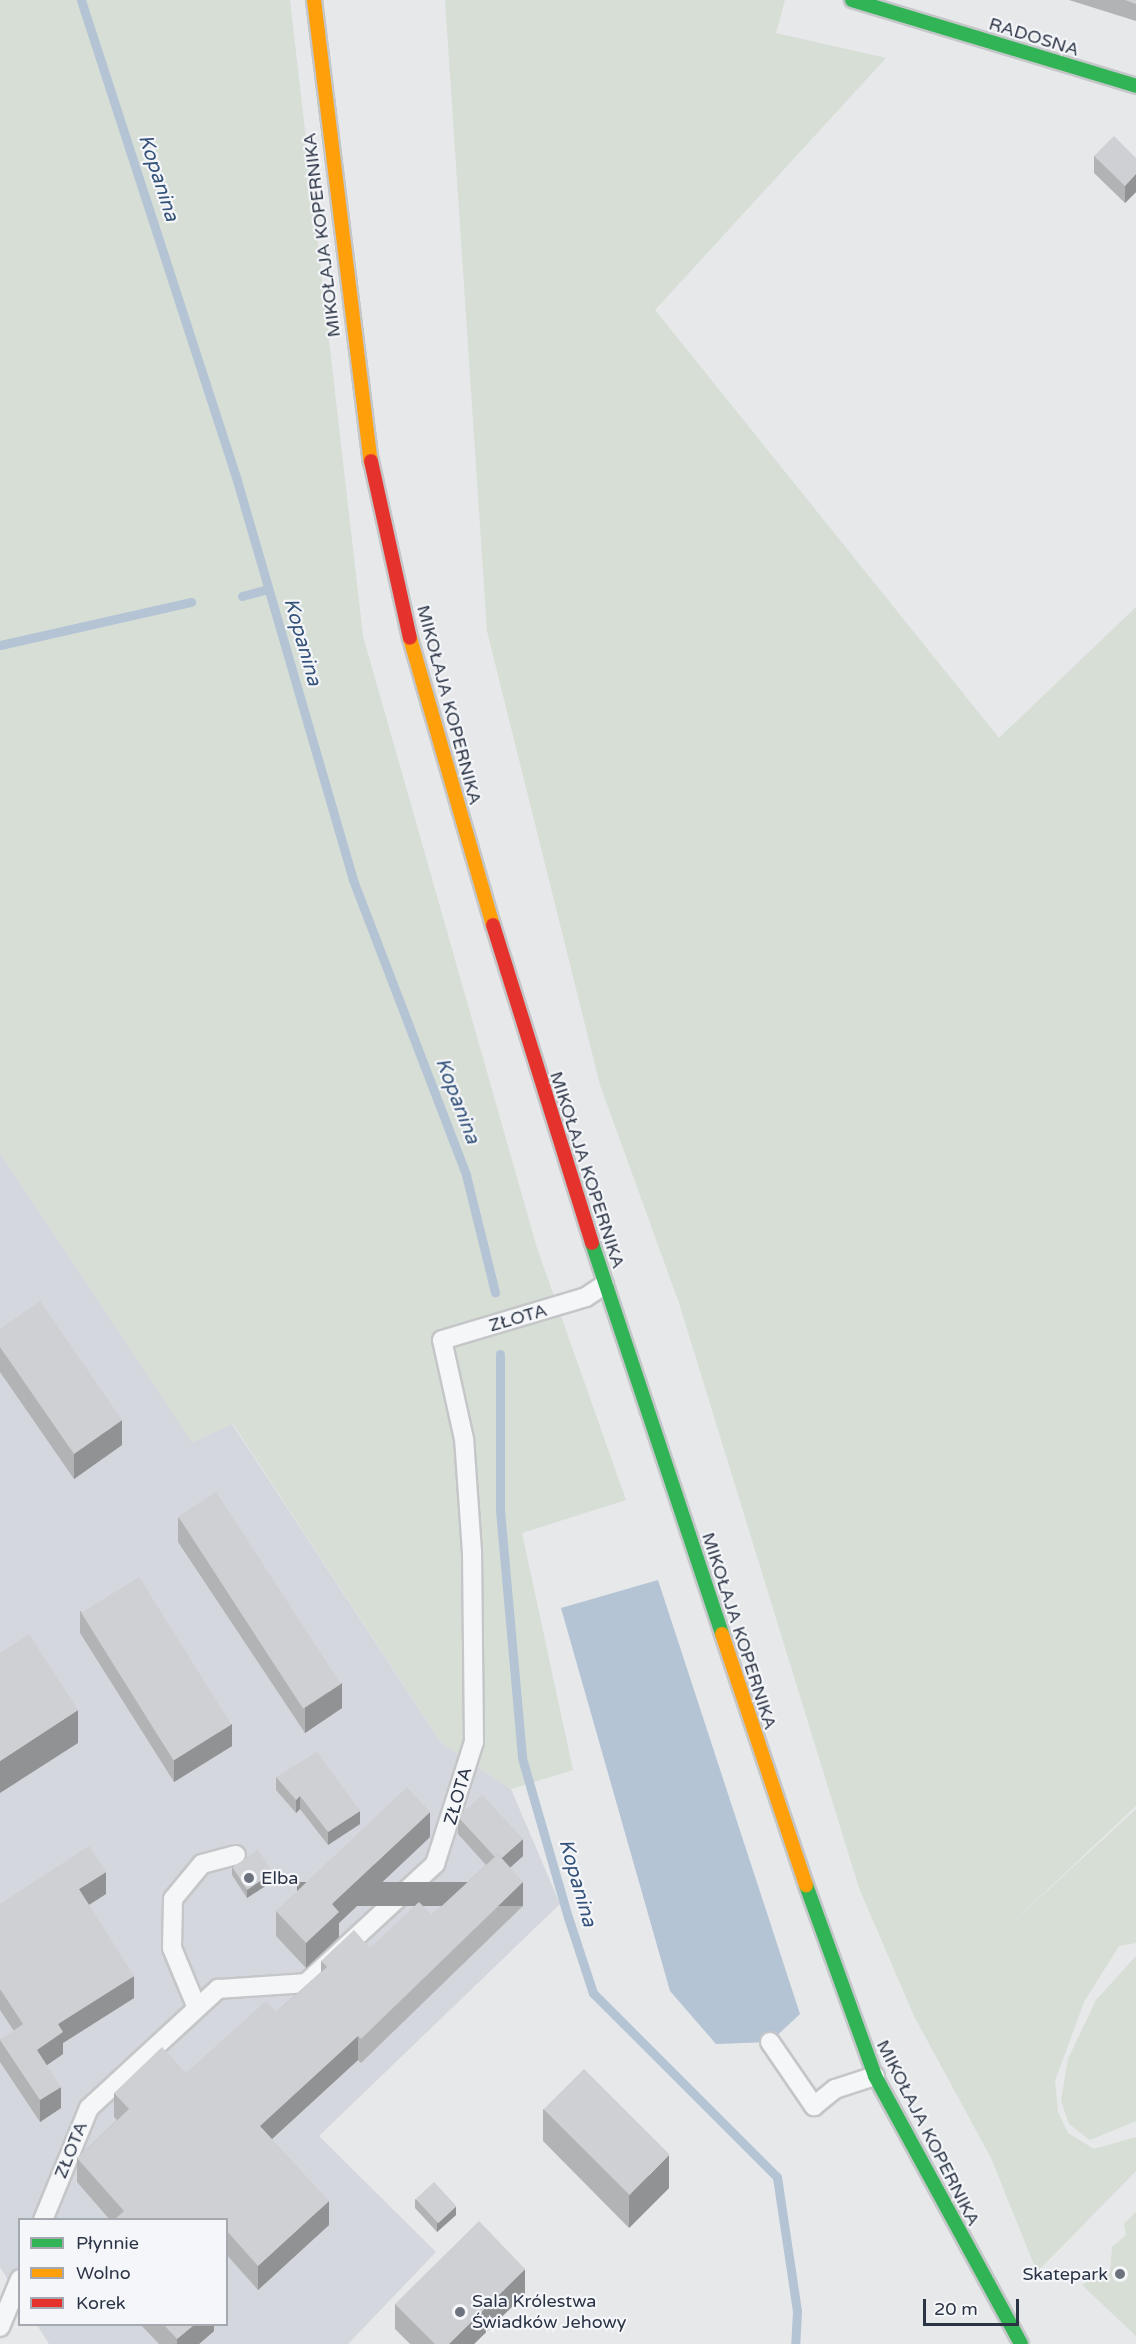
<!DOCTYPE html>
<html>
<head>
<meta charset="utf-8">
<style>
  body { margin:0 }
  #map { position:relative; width:1136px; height:2344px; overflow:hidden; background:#e6e8ea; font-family:"Varela Round",sans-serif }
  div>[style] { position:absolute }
  .built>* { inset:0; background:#d4d7dd }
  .green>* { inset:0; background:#d6ded6 }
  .water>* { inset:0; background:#b4c4d5 }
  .stream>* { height:9px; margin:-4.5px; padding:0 4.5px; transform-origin:4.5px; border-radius:4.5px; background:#b4c4d5 }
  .roads { filter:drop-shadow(2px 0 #c4c6c8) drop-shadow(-2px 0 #c4c6c8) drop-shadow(0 2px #c4c6c8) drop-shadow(0 -2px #c4c6c8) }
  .lane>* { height:18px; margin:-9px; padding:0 9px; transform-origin:9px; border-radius:9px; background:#f5f6f7 }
  .fast>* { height:14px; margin:-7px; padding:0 7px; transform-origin:7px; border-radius:7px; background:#30b455 }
  .slow>* { height:14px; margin:-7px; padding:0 7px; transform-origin:7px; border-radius:7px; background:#ff9f0a }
  .jam>* { height:14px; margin:-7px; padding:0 7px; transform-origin:7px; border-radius:7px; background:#e5322d }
  .wall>* { inset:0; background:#b1b3b5 }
  .shaded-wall>* { inset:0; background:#909294; transform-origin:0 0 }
  .building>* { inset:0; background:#ced0d3; transform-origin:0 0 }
  .dots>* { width:16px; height:16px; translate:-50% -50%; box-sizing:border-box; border:3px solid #f4f6f9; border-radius:50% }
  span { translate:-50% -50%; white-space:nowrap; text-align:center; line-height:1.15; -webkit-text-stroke:4.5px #f4f6f9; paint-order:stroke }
  .street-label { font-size:18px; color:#2b3445 }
  .poi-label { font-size:18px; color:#2b3445 }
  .left { translate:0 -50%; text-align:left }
  .right { translate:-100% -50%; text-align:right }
  .water-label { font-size:20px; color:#34527a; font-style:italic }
  .legend { position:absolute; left:18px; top:2218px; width:210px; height:108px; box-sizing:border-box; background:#f4f6f9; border:2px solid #a4a8b1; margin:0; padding:8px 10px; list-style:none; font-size:18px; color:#2b3445 }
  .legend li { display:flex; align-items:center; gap:12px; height:30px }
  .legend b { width:30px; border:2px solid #a4a8b1 }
  .scale { position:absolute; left:923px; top:2299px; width:96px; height:27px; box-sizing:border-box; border:3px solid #2b3445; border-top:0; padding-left:8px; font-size:18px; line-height:21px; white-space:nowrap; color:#2b3445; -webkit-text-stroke:4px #f4f6f9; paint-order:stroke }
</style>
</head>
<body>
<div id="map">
  <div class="built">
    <div style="clip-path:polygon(0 1153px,192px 1442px,232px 1424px,441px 1742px,511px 1789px,560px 1904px,319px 2136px,436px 2252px,348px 2344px,49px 2344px,37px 2325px,226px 2324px,226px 2220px,20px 2220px,19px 2298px,0 2267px)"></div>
  </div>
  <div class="green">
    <div style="clip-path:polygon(0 0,290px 0,363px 636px,537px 1248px,626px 1500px,522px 1533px,573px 1770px,511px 1789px,441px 1742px,233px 1424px,192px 1442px,0 1153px)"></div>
    <div style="clip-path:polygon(445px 0,785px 0,776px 33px,886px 58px,655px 310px,999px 738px,1136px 607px,1136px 1806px,1010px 1925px,1136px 1809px,1136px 1943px,1119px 1946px,1084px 2002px,1055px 2081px,1058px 2112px,1068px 2133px,1094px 2149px,1136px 2137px,1136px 2171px,1037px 2272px,991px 2158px,914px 2016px,859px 1888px,679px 1303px,600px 1085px,487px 631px)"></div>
    <div style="clip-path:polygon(1136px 1956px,1136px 2121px,1090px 2140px,1069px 2124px,1061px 2101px,1068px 2059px,1096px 2000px)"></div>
    <div style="clip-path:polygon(1136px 2212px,1136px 2336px,1082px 2285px,1098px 2274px,1110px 2273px,1112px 2247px,1126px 2235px,1124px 2224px)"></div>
  </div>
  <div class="water">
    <div style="clip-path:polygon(658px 1580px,800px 2014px,770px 2042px,716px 2044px,670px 1991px,561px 1608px)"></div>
  </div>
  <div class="stream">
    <div style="left:81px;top:0;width:502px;rotate:72deg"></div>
    <div style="left:236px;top:477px;width:420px;rotate:73.8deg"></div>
    <div style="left:353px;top:880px;width:316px;rotate:69deg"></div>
    <div style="left:466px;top:1175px;width:121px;rotate:76.1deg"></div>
    <div style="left:242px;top:596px;width:27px;rotate:-15deg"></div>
    <div style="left:0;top:645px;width:196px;rotate:-12.7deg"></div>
    <div style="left:500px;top:1354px;width:156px;rotate:90deg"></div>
    <div style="left:500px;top:1510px;width:249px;rotate:84.9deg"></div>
    <div style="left:522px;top:1758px;width:166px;rotate:73.9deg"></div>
    <div style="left:568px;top:1917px;width:80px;rotate:71.8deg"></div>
    <div style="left:593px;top:1993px;width:260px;rotate:45deg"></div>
    <div style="left:777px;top:2177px;width:135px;rotate:81.5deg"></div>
    <div style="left:797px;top:2311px;width:33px;rotate:93deg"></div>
  </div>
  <div class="roads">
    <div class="lane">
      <div style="left:197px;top:2008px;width:65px;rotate:-112.6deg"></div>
      <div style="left:172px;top:1948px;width:49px;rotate:-88.8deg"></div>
      <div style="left:173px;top:1899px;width:45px;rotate:-50.4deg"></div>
      <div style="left:202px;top:1864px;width:35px;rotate:-15deg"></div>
      <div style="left:770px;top:2042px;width:78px;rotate:55.5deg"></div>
      <div style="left:814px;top:2106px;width:27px;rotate:-39deg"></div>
      <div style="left:835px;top:2089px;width:42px;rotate:-18deg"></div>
      <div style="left:43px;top:2220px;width:121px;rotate:-67.7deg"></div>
      <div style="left:89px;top:2108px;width:176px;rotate:-42.7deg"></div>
      <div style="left:218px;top:1989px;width:88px;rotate:-3.9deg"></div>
      <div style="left:306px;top:1983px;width:176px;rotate:-42.7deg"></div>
      <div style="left:435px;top:1864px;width:128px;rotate:-72.3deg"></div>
      <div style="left:474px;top:1742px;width:190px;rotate:-90.6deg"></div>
      <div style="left:472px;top:1552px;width:113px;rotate:-94deg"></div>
      <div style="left:464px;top:1439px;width:101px;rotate:-102.5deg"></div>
      <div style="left:442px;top:1340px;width:150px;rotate:-16.6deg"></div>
      <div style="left:586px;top:1297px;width:22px;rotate:-34deg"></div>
      <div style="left:0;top:2327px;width:52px;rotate:-67.4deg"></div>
    </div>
    <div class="fast">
      <div style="left:852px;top:0;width:297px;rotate:16.8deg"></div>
      <div style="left:592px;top:1243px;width:412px;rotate:71.6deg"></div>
      <div style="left:806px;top:1885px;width:203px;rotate:70.1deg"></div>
      <div style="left:875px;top:2076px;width:305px;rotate:61.4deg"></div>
    </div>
    <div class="slow">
      <div style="left:314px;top:0;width:465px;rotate:83deg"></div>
      <div style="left:410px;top:638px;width:299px;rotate:73.9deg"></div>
      <div style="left:722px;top:1634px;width:265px;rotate:71.5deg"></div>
    </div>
    <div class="jam">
      <div style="left:371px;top:461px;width:181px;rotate:77.6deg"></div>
      <div style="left:493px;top:925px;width:333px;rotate:72.7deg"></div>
    </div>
  </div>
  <div class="wall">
    <div style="clip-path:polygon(1069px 0,1136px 0,1136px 21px)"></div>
    <div style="clip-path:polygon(1094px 156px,1136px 158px,1136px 192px,1125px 203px,1094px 173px)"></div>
    <div style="clip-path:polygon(0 1329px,122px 1445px,74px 1479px,0 1372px)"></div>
    <div style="clip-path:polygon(178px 1517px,342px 1708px,305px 1733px,178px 1542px)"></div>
    <div style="clip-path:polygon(80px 1611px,232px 1746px,174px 1782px,80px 1633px)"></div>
    <div style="clip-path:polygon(276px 1777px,360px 1824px,328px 1845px,300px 1809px,296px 1813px,276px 1790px)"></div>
    <div style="clip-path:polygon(458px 1817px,523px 1856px,510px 1868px,523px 1906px,361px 2063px,358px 2060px,272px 2139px,329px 2225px,258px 2290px,226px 2254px,226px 2220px,110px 2220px,77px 2182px,77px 2158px,117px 2120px,114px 2117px,114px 2093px,186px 2073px,276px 2012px,321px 1972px,321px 1961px,370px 1948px,432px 1915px,486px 1865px,458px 1834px)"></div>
    <div style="clip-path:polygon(430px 1837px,339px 1923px,339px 1937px,306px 1968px,276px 1936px,276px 1911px)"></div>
    <div style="clip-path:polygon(232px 1866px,273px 1881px,247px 1898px,232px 1875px)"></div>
    <div style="clip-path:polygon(106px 1894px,89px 1905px,134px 1998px,63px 2043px,63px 2054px,47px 2065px,61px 2108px,40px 2122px,0 2062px,0 2040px,14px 2031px,0 2010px,0 1904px)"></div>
    <div style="clip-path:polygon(543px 2109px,669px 2188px,629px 2228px,543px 2141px)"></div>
    <div style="clip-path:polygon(415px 2199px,456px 2215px,437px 2232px,415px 2208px)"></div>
    <div style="clip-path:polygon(525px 2294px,474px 2344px,410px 2344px,395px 2329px,395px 2304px)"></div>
    <div style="clip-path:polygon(141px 2325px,214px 2325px,214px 2331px,199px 2344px,159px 2344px)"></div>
  </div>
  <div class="shaded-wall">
    <div style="clip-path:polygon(1136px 174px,1136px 192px,1125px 203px,1125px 186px)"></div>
    <div style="clip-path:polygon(122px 1420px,122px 1445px,74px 1479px,74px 1454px)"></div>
    <div style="clip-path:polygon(342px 1683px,342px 1708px,305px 1733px,305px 1708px)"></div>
    <div style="clip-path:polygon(78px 1710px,78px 1743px,0 1793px,0 1761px)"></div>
    <div style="clip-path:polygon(232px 1724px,232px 1746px,174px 1782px,174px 1760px)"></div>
    <div style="clip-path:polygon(300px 1796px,300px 1809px,296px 1813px,296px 1800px)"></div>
    <div style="clip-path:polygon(360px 1811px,360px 1824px,328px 1845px,328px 1832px)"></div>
    <div style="clip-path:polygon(430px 1812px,430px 1837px,339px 1923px,339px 1937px,306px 1968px,306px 1943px,332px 1904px)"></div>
    <div style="clip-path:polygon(523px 1839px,523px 1856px,498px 1878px,498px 1861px)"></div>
    <div style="clip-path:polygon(106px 1872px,106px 1894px,79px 1911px,79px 1889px)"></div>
    <div style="clip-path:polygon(273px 1872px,273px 1881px,247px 1898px,247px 1889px)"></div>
    <div style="left:523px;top:1882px;width:24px;height:226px;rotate:90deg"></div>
    <div style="clip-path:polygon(134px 1976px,134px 1998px,63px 2043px,63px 2054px,37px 2072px,37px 2050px,58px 2024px)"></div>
    <div style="clip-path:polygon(358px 2036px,358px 2060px,260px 2150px,260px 2126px)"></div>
    <div style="clip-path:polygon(61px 2087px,61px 2108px,40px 2122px,40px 2100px)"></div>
    <div style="clip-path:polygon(669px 2155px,669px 2188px,629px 2228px,629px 2196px)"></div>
    <div style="clip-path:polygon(329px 2201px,329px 2225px,258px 2290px,258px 2266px)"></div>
    <div style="clip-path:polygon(456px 2206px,456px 2215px,437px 2232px,437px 2223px)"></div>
    <div style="clip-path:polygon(525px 2269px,525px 2294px,474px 2344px,449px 2344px)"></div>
    <div style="clip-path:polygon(194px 2325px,214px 2325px,214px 2331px,199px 2344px,177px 2344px,177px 2339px)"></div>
  </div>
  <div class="building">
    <div style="clip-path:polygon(1125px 0,1136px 0,1136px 4px)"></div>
    <div style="clip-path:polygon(1114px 136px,1136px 158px,1136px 174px,1125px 186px,1094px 156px)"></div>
    <div style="clip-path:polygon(40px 1301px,122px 1420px,74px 1454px,0 1347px,0 1329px)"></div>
    <div style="left:216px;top:1492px;width:229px;height:45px;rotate:57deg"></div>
    <div style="left:139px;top:1577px;width:174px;height:68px;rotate:58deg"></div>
    <div style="clip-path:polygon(29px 1634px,78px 1710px,0 1761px,0 1653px)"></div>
    <div style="clip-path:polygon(317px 1752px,360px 1811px,328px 1832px,300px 1796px,296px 1800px,276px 1777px)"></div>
    <div style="clip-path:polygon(407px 1787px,430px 1812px,332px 1904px,339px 1912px,306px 1943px,276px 1911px)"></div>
    <div style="clip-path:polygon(482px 1795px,523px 1839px,502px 1858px,498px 1854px,495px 1857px,458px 1817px)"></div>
    <div style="clip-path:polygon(89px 1846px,106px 1872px,79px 1889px,134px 1976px,58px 2024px,63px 2032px,37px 2050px,61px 2087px,40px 2100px,0 2040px,23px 2024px,0 1989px,0 1904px)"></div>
    <div style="left:258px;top:1850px;width:27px;height:31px;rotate:56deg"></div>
    <div style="clip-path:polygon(498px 1854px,523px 1882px,361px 2039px,358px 2036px,260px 2126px,329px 2201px,258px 2266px,226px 2230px,226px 2220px,114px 2220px,124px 2211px,77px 2158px,129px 2109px,114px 2093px,162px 2047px,186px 2073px,266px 2001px,276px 2012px,327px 1967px,321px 1961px,354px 1930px,370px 1948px,419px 1902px,432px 1915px)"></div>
    <div style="left:584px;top:2069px;width:121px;height:57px;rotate:45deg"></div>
    <div style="left:434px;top:2182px;width:33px;height:25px;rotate:47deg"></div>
    <div style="clip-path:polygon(479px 2221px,525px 2269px,449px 2344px,435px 2344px,395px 2304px)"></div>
    <div style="clip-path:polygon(164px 2325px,194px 2325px,177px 2339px)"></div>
  </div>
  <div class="dots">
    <div style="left:249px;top:1878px;background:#6c737f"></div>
    <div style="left:1120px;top:2274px;background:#6c737f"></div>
    <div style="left:460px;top:2312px;background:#6c737f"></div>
  </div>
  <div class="street-label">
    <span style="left:1034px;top:37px;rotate:17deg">RADOSNA</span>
    <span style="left:322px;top:235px;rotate:-97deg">MIKOŁAJA KOPERNIKA</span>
    <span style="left:449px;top:705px;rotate:75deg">MIKOŁAJA KOPERNIKA</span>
    <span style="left:587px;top:1170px;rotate:72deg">MIKOŁAJA KOPERNIKA</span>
    <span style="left:518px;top:1318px;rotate:-16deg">ZŁOTA</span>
    <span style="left:739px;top:1631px;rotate:72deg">MIKOŁAJA KOPERNIKA</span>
    <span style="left:458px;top:1796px;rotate:-74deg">ZŁOTA</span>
    <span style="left:928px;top:2133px;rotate:63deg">MIKOŁAJA KOPERNIKA</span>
    <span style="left:71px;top:2150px;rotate:-68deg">ZŁOTA</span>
  </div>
  <div class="poi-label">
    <span class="left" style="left:261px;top:1878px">Elba</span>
    <span class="right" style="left:1108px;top:2274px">Skatepark</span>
    <span class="left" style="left:472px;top:2312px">Sala Królestwa<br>Świadków Jehowy</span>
  </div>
  <div class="water-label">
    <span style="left:158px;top:178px;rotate:72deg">Kopanina</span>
    <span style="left:302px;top:642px;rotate:74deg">Kopanina</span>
    <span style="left:457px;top:1101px;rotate:69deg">Kopanina</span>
    <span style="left:577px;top:1883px;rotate:74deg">Kopanina</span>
  </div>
  <ul class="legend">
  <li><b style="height:8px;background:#30b455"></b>Płynnie</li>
  <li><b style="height:8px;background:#ff9f0a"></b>Wolno</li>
  <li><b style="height:8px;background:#e5322d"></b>Korek</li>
  </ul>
  <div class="scale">20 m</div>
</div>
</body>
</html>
